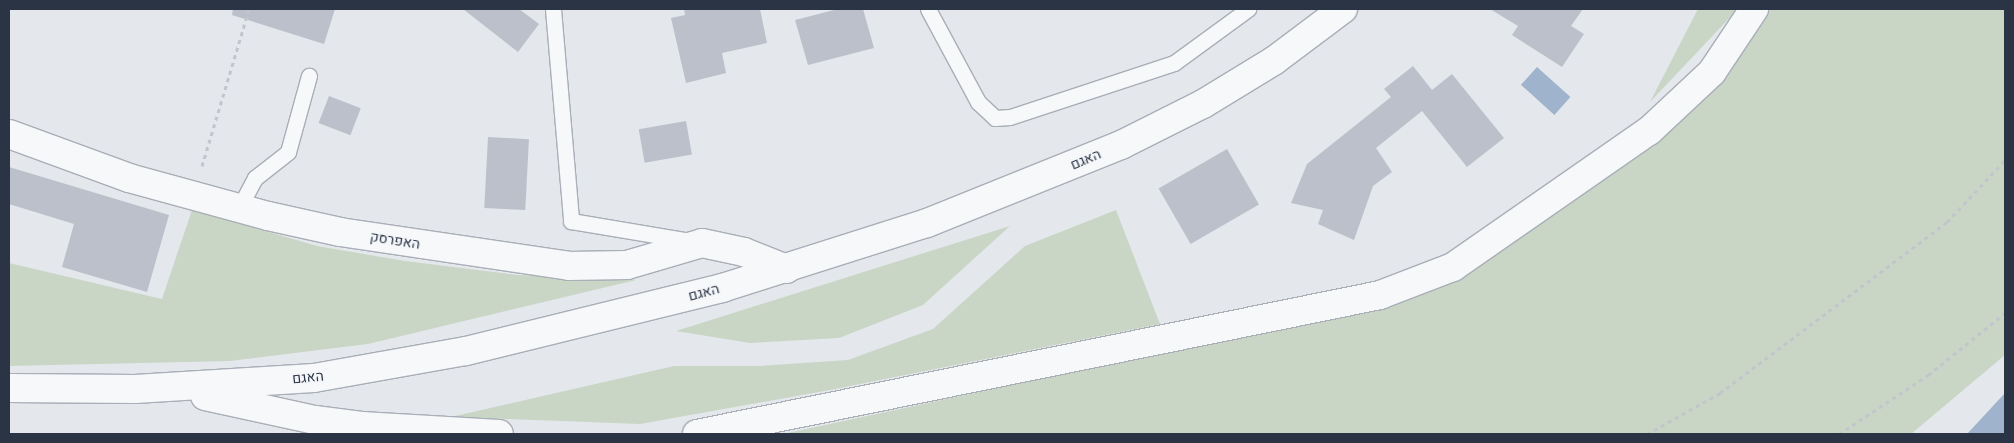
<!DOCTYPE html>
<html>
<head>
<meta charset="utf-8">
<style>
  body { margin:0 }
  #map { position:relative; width:2014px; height:443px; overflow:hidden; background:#e4e7ec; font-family:"Fira Sans",Heebo,sans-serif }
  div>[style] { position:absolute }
  .green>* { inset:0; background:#c9d6c5 }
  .water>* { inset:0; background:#9fb4cc; transform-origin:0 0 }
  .building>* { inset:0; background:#bbc0ca; transform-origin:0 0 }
  .path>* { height:3px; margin-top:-1.5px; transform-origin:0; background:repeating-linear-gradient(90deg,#c2c5cb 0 4px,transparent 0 8px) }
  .roads { filter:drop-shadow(1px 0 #a9aeb7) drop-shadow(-1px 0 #a9aeb7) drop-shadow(0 1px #a9aeb7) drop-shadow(0 -1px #a9aeb7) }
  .service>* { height:15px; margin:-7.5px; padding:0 7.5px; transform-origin:7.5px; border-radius:7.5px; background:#f7f8fa }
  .minor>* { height:28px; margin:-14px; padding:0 14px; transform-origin:14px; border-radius:14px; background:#f7f8fa }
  span { translate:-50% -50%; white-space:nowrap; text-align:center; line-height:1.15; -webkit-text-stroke:4px #f4f6f9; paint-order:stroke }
  .street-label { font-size:14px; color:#2b3445 }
  .frame { position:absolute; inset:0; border:10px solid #2b3445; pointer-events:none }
</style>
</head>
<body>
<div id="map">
  <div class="green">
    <div style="clip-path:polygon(1698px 9px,1738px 9px,1650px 102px)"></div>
    <div style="clip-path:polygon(1767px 9px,2005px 9px,2005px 355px,1911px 434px,783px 434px,1264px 331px,1439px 288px,1623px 167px,1731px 65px)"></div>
    <div style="clip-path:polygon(192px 210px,317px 246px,405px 261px,518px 275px,636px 280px,368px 344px,230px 361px,9px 366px,9px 263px,162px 299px)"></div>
    <div style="clip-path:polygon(1116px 210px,1160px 324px,830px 390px,640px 424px,451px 417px,674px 366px,760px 366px,848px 360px,933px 329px,1025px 246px)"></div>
    <div style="clip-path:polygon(1010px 226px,923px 305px,839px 338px,750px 343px,676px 331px)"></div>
  </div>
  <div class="water">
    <div style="left:1537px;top:67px;width:45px;height:24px;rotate:42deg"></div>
    <div style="clip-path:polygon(2005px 393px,2005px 434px,1967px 434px)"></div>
  </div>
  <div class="building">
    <div style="clip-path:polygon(233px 9px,335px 9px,324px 44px,232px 15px)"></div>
    <div style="clip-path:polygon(463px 9px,519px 9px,539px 24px,518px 52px)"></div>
    <div style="clip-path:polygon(684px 9px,760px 9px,767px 43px,722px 53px,726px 73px,686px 83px,671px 18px,685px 15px)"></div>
    <div style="clip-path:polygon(838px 9px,863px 9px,874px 48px,808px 65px,795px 20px)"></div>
    <div style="clip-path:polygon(1490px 9px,1583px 9px,1571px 26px,1584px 34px,1562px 67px,1512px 35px,1518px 26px)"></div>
    <div style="clip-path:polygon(1413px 66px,1432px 90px,1452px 74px,1504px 138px,1467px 167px,1422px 111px,1376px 148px,1392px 172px,1373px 186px,1354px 240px,1318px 224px,1323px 210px,1291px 203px,1307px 164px,1391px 97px,1384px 89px)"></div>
    <div style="left:329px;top:96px;width:34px;height:29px;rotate:21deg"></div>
    <div style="left:686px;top:121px;width:34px;height:48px;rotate:80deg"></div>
    <div style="left:488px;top:137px;width:41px;height:71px;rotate:3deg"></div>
    <div style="left:1227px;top:149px;width:64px;height:79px;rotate:60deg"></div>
    <div style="clip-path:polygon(9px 167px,169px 215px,147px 292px,62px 267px,74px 224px,9px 204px)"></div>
  </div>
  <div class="path">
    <div style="left:202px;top:166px;width:164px;rotate:-73.3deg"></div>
    <div style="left:1647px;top:434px;width:84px;rotate:-29.3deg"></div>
    <div style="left:1720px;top:393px;width:284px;rotate:-37deg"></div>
    <div style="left:1947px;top:222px;width:85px;rotate:-46.9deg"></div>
    <div style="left:1839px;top:434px;width:107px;rotate:-33.5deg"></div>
    <div style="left:1928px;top:375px;width:99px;rotate:-38.8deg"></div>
  </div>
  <div class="roads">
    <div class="service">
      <div style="left:553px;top:9px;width:213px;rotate:85.1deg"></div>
      <div style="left:571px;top:221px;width:122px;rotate:9.5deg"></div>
      <div style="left:928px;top:9px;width:106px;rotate:61.7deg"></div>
      <div style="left:978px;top:102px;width:23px;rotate:43deg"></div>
      <div style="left:995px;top:118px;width:15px;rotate:-4deg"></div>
      <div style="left:1010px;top:117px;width:173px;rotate:-18.2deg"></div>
      <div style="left:1174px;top:63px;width:92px;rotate:-36.1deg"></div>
      <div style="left:239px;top:208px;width:34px;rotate:-62deg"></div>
      <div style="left:255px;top:178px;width:42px;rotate:-38.2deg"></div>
      <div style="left:288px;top:152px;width:79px;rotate:-74.6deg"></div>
    </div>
    <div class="minor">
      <div style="left:9px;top:134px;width:128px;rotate:20.1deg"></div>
      <div style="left:129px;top:178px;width:144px;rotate:15.3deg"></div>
      <div style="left:268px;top:216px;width:74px;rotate:12.5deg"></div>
      <div style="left:340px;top:232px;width:232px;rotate:8.4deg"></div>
      <div style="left:569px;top:266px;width:58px;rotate:-1deg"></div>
      <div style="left:627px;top:265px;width:78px;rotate:-16.3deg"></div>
      <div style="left:702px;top:243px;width:43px;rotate:12.1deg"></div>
      <div style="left:744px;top:252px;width:46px;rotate:21.6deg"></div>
      <div style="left:9px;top:388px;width:126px;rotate:0.5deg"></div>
      <div style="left:135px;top:389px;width:179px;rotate:-3.5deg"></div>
      <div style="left:314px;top:378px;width:154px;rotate:-10.1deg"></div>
      <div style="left:466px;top:351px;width:264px;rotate:-13.8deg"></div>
      <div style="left:722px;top:288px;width:215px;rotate:-17.6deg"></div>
      <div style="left:927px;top:223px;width:209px;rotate:-21.9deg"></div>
      <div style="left:1121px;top:145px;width:92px;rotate:-26.6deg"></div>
      <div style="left:1203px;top:104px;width:84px;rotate:-31.4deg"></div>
      <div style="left:1275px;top:60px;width:85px;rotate:-36.9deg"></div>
      <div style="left:205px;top:396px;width:113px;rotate:12.3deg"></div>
      <div style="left:315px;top:420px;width:47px;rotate:7.3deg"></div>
      <div style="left:362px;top:426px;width:137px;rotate:3.3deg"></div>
      <div style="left:697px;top:434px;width:697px;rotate:-11.5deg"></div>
      <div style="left:1380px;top:295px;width:78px;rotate:-21deg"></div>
      <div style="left:1453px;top:267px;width:239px;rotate:-34.8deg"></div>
      <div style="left:1649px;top:131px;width:86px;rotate:-43.1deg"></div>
      <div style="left:1712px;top:72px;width:76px;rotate:-56.3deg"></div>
    </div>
  </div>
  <div class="street-label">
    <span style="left:1086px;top:160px;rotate:-23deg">האגם</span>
    <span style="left:395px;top:241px;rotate:9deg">האפרסק</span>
    <span style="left:704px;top:293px;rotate:-15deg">האגם</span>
    <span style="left:308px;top:378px;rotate:-6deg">האגם</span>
  </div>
  <div class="frame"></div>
</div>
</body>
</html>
